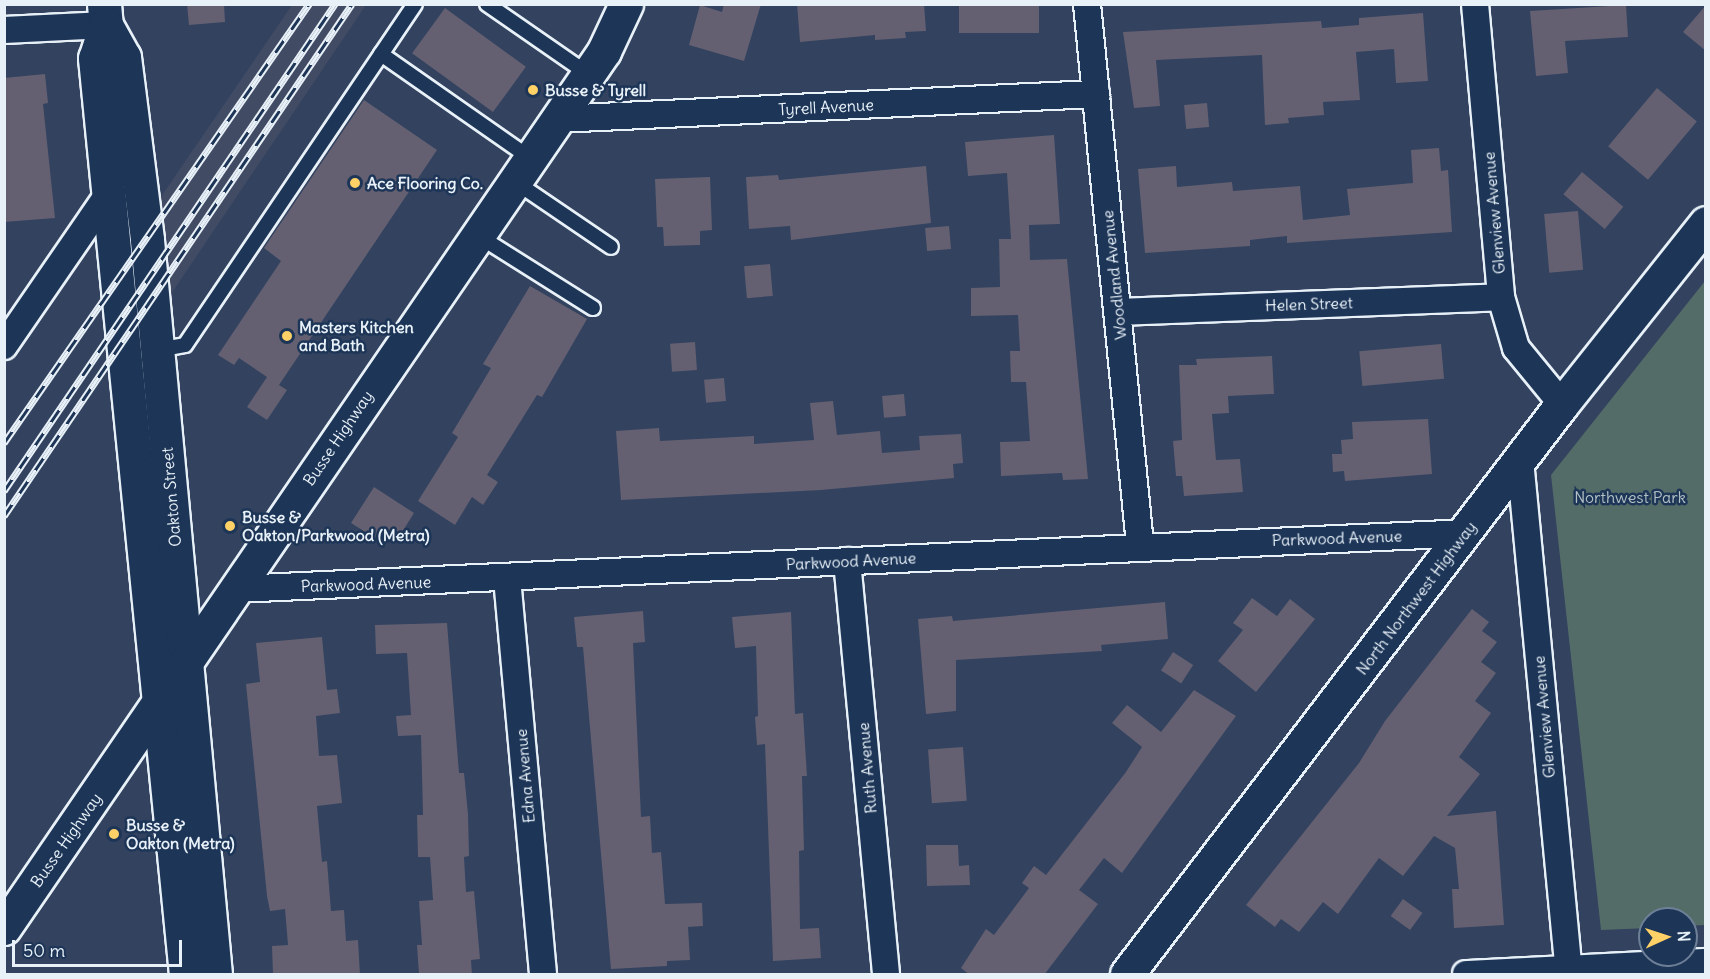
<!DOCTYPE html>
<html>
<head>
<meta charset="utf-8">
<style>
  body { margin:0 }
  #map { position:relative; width:1710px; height:979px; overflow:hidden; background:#32425f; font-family:Delius,sans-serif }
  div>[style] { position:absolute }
  .built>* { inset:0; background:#414b64 }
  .green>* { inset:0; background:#546c68 }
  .building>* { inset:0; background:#646071; transform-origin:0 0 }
  .roads { filter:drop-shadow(2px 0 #e8f1f8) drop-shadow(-2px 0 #e8f1f8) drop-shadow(0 2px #e8f1f8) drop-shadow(0 -2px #e8f1f8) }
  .service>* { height:14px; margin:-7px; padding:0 7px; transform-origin:7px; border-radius:7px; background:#1d3557 }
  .minor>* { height:26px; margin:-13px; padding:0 13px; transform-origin:13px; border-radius:13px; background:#1d3557 }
  .secondary>* { height:33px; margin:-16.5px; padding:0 16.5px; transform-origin:16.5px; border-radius:16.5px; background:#1d3557 }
  .rail>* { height:7px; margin-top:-3.5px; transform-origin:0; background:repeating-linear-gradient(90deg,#1d3557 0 14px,#e8f1f8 0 28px); box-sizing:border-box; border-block:2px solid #e8f1f8 }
  .dots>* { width:16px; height:16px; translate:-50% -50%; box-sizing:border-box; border:3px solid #1d3557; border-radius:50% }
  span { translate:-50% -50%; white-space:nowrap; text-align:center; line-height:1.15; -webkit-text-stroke:5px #1d3557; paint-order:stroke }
  .poi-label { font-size:16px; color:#e8f1f8; font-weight:700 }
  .left { translate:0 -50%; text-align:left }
  .street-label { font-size:16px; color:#e8f1f8 }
  .park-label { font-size:16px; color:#b4c2c6 }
  .frame { position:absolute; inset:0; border:6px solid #e8f1f8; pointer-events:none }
  .north { position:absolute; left:1638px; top:907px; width:60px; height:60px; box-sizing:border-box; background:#1d3557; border:2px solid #6e8097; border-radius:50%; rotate:87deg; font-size:16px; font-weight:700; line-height:24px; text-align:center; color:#e8f1f8 }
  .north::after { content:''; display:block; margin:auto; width:21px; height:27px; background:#ffd166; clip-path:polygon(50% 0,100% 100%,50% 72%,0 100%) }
  .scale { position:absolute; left:12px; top:940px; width:170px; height:27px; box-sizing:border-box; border:3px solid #e8f1f8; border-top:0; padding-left:8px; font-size:18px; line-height:21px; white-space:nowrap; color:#e8f1f8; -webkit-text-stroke:4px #1d3557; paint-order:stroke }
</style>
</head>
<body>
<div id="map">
  <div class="built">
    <div style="clip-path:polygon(292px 5px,366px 5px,167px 300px,156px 204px)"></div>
  </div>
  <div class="green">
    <div style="clip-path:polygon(1705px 281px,1705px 925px,1686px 926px,1686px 919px,1650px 919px,1650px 928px,1601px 930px,1551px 475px)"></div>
  </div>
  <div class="building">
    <div style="clip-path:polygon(187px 4px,224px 4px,225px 22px,189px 25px)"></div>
    <div style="clip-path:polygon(724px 4px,761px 4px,744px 61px,689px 45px,700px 5px,722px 12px)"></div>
    <div style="clip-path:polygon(797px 4px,924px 4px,926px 31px,905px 32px,906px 38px,875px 40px,875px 35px,800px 42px)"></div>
    <div style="left:959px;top:4px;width:80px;height:29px"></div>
    <div style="clip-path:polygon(1626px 5px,1628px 37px,1565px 41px,1568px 73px,1536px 76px,1530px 11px)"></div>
    <div style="clip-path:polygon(1706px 5px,1706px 51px,1683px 32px)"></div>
    <div style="left:445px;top:8px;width:100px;height:56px;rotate:36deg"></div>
    <div style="clip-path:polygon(1423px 13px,1428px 81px,1396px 83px,1394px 49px,1356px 52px,1360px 100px,1323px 102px,1324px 115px,1288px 118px,1289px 123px,1265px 125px,1262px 55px,1156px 60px,1160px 106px,1134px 108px,1123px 32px,1321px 21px,1322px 28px,1359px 25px,1359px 18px)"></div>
    <div style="clip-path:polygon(45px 74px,48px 103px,43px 104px,55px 218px,4px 222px,4px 78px)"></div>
    <div style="left:1657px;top:88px;width:52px;height:76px;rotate:40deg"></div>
    <div style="clip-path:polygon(364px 100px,437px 150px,279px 385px,287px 390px,267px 420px,247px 407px,267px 377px,239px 358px,234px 365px,218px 355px,281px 261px,264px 248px)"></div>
    <div style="left:1207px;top:103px;width:24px;height:23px;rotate:85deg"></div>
    <div style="clip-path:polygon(1054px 135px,1060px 224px,1029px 225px,1030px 260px,1067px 259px,1088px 479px,1063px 480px,1062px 473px,1001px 476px,1000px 442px,1030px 441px,1026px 382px,1011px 382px,1010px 351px,1020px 351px,1018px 315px,971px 316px,971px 288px,1000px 287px,999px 239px,1011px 239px,1007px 173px,968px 176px,965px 142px)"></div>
    <div style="clip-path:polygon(1439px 148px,1441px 171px,1448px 170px,1452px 232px,1287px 243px,1287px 236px,1250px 240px,1250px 246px,1145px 253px,1138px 169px,1176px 166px,1177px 187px,1232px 182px,1233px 191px,1300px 186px,1303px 220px,1350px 215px,1347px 189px,1413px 183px,1411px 150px)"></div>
    <div style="clip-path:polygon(926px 166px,931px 223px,791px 240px,790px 226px,749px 229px,746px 177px,778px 175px,779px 180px)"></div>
    <div style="left:1582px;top:172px;width:54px;height:29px;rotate:40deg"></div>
    <div style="clip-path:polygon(710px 177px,712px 230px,700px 231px,700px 245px,664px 246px,663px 227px,657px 227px,655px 179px)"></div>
    <div style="left:1578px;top:211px;width:59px;height:34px;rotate:85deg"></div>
    <div style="left:949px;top:226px;width:23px;height:24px;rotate:85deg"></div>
    <div style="left:770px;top:264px;width:32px;height:26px;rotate:85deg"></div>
    <div style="clip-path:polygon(530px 286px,587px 319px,542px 397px,537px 395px,487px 475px,498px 482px,483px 505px,472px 497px,455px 525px,418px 501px,458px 437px,452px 433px,491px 368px,483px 364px)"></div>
    <div style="left:695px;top:342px;width:28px;height:25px;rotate:86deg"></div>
    <div style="left:1441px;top:344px;width:35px;height:82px;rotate:85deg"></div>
    <div style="clip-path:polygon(1272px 356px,1274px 394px,1228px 396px,1229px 413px,1212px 414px,1216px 460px,1240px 459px,1243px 492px,1184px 496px,1182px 476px,1176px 476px,1173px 441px,1182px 440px,1179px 365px,1197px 365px,1196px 359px)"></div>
    <div style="left:724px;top:378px;width:23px;height:20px;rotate:85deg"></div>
    <div style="left:904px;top:394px;width:22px;height:22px;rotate:85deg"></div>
    <div style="clip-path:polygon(833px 401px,837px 435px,880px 431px,882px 453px,920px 450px,919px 436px,961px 434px,963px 463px,953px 464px,954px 478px,821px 490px,621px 500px,616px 431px,659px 428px,660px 441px,754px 436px,754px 444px,814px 440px,810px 403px)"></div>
    <div style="clip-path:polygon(1428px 419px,1432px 474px,1345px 481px,1344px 471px,1333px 472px,1332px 454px,1342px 454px,1341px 440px,1353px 439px,1352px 422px)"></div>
    <div style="clip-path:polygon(374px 487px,414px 513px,399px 537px,383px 527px,375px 538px,351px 523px)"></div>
    <div style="clip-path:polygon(1252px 598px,1277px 616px,1290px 599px,1315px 619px,1256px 692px,1218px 661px,1243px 630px,1233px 623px)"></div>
    <div style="clip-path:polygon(1165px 602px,1168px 639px,1101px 645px,1102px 651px,956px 660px,956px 711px,926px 714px,918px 619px,952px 616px,953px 621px)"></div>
    <div style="clip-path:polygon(1472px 609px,1489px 622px,1482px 631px,1497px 642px,1481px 662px,1496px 673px,1475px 701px,1491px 713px,1459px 757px,1480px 774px,1447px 816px,1496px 811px,1504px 925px,1454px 928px,1452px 889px,1459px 889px,1455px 848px,1434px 836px,1403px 876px,1379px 858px,1338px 914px,1323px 902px,1299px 932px,1281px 919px,1275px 927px,1246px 905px,1359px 763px,1385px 721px)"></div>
    <div style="clip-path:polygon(643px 611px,645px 642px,633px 643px,641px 817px,650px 816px,652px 853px,661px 852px,665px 904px,702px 903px,703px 926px,688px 927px,690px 960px,667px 961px,667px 966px,611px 969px,583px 647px,577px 647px,574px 617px)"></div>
    <div style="clip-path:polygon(791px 612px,795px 714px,803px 713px,807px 776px,802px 776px,804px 850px,799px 851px,800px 929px,819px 928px,821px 958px,773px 961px,765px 744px,757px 745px,755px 717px,758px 716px,756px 646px,735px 648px,732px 617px)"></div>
    <div style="clip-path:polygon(447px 623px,459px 773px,464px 773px,468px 814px,469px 856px,464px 857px,466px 892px,474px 891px,480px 959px,471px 960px,472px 975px,419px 975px,417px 945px,422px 945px,419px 901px,433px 900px,430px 857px,418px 857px,417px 815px,423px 815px,421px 735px,398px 736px,396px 716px,411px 715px,407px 653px,376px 654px,375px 625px)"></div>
    <div style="clip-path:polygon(322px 637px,327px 690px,337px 689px,340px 713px,316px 716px,319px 756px,337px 755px,342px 803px,317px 806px,322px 862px,327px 861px,331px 911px,344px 910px,346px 941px,358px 940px,360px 975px,273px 975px,272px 946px,288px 945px,285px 909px,270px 911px,267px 896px,246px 684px,260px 682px,256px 643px)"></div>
    <div style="left:1173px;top:652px;width:24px;height:22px;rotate:33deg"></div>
    <div style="clip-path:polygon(1194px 690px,1236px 716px,1122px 873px,1104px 858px,1079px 890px,1098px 904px,1044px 975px,970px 975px,961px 968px,986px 929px,994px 935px,1029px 888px,1022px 883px,1034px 866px,1046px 875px,1126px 772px,1142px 747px,1112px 723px,1127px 705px,1161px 732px)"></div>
    <div style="left:963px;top:747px;width:54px;height:35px;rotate:86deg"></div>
    <div style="clip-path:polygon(926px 845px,958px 845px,959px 866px,969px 865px,970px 885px,927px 886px)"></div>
    <div style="left:1403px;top:899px;width:24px;height:21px;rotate:36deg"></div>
  </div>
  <div class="roads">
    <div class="service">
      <div style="left:487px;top:4px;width:123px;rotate:34.7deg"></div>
      <div style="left:381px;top:54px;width:182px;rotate:34.9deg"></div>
      <div style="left:514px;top:181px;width:117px;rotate:34.2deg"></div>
      <div style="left:477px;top:235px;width:137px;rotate:32.2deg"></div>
      <div style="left:157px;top:350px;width:28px;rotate:-10deg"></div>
      <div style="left:185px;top:345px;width:411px;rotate:-56deg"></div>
    </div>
    <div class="minor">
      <div style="left:1087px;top:4px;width:544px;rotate:84.4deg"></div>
      <div style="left:1475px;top:4px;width:294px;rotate:84.9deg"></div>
      <div style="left:1501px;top:297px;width:53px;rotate:73.6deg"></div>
      <div style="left:1516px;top:348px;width:72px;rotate:50.6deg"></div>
      <div style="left:4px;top:30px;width:102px;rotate:-2.8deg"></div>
      <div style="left:557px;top:119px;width:540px;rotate:-2.66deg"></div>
      <div style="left:1118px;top:312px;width:383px;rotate:-2.2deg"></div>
      <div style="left:4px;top:346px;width:187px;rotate:-55.5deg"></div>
      <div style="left:1520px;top:460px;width:516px;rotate:84.55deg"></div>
      <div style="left:847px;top:561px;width:415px;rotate:84.6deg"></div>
      <div style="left:507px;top:578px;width:398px;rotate:84.8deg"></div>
      <div style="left:236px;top:589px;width:1232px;rotate:-2.6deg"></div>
      <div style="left:1466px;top:974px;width:240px;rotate:-2.9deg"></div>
    </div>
    <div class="secondary">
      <div style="left:104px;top:4px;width:21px;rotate:85deg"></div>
      <div style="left:106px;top:25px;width:35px;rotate:108deg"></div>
      <div style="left:95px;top:58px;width:921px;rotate:84.33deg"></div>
      <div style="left:106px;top:25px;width:37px;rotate:61deg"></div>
      <div style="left:124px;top:57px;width:184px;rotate:82.8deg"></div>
      <div style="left:147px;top:240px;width:737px;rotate:84.71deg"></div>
      <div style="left:4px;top:928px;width:1063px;rotate:-55.62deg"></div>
      <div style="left:604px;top:51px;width:52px;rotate:-64.9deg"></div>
      <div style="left:1127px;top:974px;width:717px;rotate:-52.65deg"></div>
      <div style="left:1562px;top:404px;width:231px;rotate:-51.5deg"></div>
    </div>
  </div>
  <div class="rail">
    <div style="left:4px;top:443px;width:535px;rotate:-55.21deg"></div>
    <div style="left:4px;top:491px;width:589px;rotate:-55.8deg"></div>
    <div style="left:4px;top:516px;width:619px;rotate:-55.8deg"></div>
  </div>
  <div class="dots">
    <div style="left:533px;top:90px;background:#ffd166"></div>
    <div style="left:355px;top:183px;background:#ffd166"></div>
    <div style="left:287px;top:336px;background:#ffd166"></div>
    <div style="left:230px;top:526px;background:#ffd166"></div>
    <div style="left:114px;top:834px;background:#ffd166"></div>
  </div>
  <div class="poi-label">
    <span class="left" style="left:545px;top:90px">Busse &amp; Tyrell</span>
    <span class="left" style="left:367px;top:183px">Ace Flooring Co.</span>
    <span class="left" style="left:299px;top:336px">Masters Kitchen<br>and Bath</span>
    <span class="left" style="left:242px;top:526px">Busse &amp;<br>Oakton/Parkwood (Metra)</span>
    <span class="left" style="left:126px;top:834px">Busse &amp;<br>Oakton (Metra)</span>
  </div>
  <div class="street-label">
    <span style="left:826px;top:107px;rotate:-3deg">Tyrell Avenue</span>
    <span style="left:1494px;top:213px;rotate:-95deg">Glenview Avenue</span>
    <span style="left:1114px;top:275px;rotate:-96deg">Woodland Avenue</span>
    <span style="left:1309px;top:304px;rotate:-2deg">Helen Street</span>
    <span style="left:338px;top:438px;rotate:-56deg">Busse Highway</span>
    <span style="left:171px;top:497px;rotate:-95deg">Oakton Street</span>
    <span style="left:1337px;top:538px;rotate:-2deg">Parkwood Avenue</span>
    <span style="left:851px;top:561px;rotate:-3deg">Parkwood Avenue</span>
    <span style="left:366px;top:584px;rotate:-2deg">Parkwood Avenue</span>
    <span style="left:1416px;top:598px;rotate:-53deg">North Northwest Highway</span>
    <span style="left:1544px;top:717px;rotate:-95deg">Glenview Avenue</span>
    <span style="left:867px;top:768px;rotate:-95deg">Ruth Avenue</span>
    <span style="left:525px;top:776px;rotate:-95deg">Edna Avenue</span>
    <span style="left:66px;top:840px;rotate:-55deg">Busse Highway</span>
  </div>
  <div class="park-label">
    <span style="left:1630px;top:497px">Northwest Park</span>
  </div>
  <div class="frame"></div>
  <div class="north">N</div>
  <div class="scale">50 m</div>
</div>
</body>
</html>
